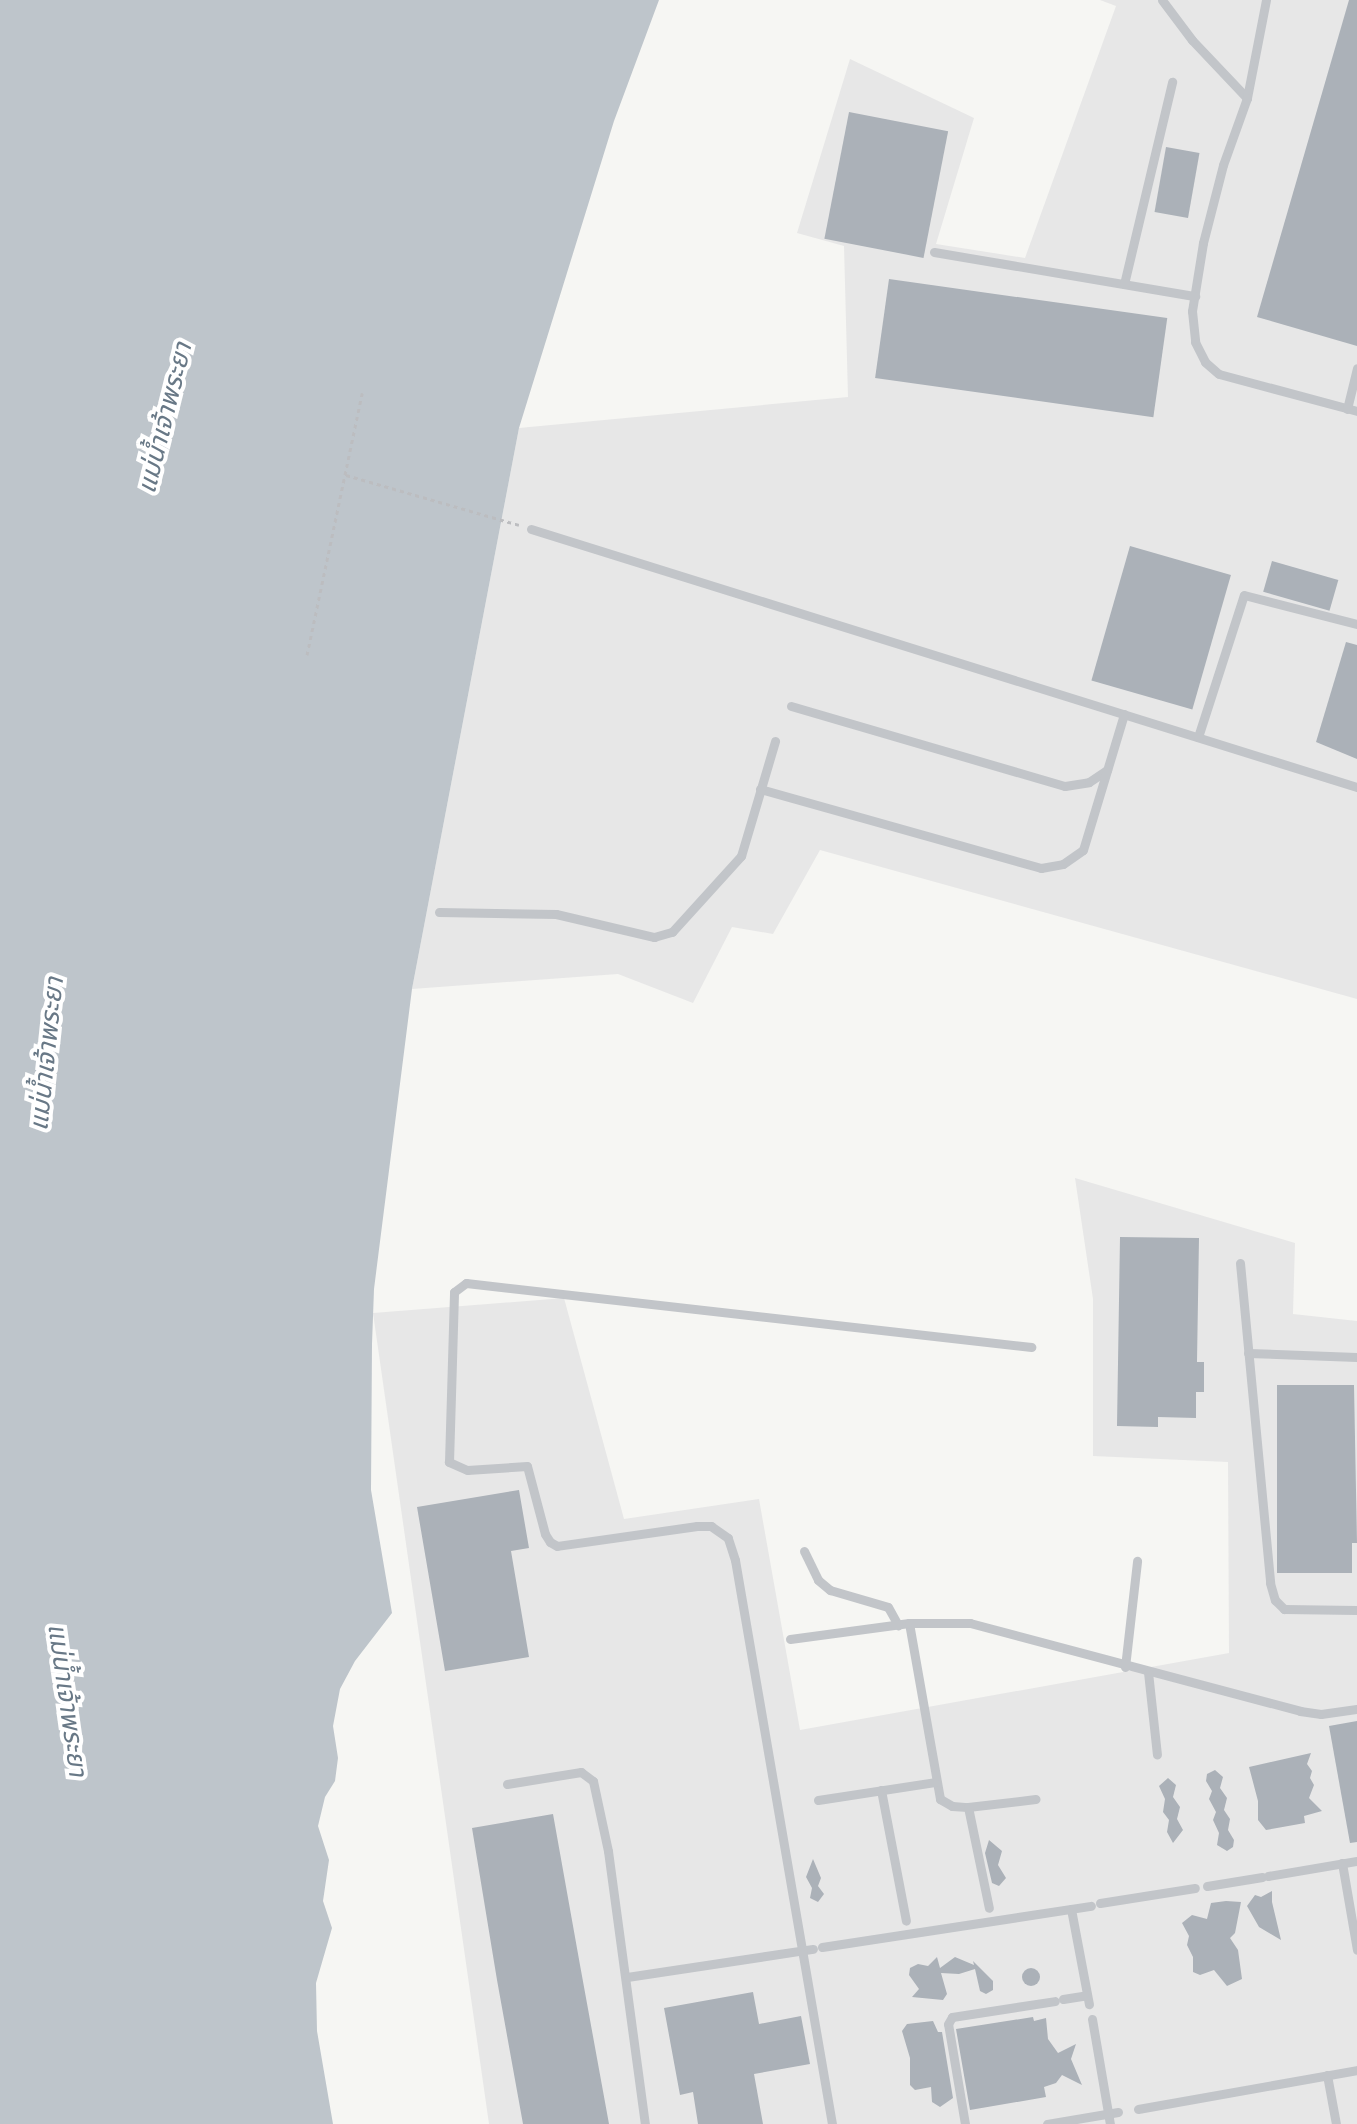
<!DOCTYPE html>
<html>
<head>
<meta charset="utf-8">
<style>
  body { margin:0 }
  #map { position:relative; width:1357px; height:2124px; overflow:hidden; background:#f6f6f3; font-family:Rubik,"Noto Sans Thai",sans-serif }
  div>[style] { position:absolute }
  .built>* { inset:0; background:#e7e7e7 }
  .water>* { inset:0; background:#bec5cb }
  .building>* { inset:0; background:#abb1b8; transform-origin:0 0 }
  .round { border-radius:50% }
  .path>* { height:3px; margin-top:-1.5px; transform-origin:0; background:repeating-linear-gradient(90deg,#bcbdc0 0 4px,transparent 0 8px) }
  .lane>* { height:9px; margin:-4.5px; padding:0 4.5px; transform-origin:4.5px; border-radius:4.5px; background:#c2c5c9 }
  span { translate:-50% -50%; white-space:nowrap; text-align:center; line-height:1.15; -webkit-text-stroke:8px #fff; paint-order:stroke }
  .water-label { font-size:26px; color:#687886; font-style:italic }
</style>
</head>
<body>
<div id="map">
  <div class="built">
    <div style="clip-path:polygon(1100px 0,1357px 0,1357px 999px,820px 850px,773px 934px,732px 927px,693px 1003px,618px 974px,412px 989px,519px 428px,848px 397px,844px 246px,797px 233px,850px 59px,974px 118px,936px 244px,1025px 258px,1116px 6px)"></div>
    <div style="clip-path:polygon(1075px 1178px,1295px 1243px,1293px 1314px,1357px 1321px,1357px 2124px,489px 2124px,373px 1313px,564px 1298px,624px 1519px,759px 1499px,800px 1730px,1229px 1653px,1228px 1462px,1093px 1456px,1093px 1299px)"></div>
  </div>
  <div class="water">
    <div style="clip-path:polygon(0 0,659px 0,614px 121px,519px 428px,412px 989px,374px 1289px,372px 1344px,371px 1490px,392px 1613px,355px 1661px,340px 1689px,333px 1726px,338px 1758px,335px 1781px,325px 1797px,318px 1826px,329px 1860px,323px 1901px,332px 1928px,316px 1983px,317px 2031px,333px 2124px,0 2124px)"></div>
  </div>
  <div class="building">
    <div style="clip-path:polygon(1349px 0,1357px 0,1357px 346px,1257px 317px)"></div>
    <div style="left:849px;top:112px;width:101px;height:129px;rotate:11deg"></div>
    <div style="left:1166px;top:147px;width:34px;height:66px;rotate:10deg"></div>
    <div style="left:889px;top:279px;width:281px;height:100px;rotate:8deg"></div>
    <div style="left:1130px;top:546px;width:105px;height:140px;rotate:16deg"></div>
    <div style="left:1272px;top:561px;width:69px;height:32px;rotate:16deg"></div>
    <div style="clip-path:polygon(1346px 642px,1357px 645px,1357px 759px,1316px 742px)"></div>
    <div style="clip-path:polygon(1120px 1237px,1199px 1238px,1197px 1362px,1204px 1362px,1204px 1392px,1196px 1392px,1196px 1418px,1158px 1417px,1158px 1427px,1117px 1426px)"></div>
    <div style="clip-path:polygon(1277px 1385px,1354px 1385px,1357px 1543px,1352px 1543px,1352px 1573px,1277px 1573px)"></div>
    <div style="clip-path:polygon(519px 1490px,529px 1548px,511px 1551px,529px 1657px,445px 1671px,417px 1507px)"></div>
    <div style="clip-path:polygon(1357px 1721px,1357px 1842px,1350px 1843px,1329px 1726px)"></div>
    <div style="clip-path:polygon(1311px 1753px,1307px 1764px,1312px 1771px,1310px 1778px,1314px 1785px,1309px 1798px,1322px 1811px,1304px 1816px,1305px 1823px,1266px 1830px,1258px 1820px,1258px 1801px,1249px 1767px)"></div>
    <div style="clip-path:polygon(1215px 1770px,1223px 1777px,1220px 1788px,1227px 1798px,1224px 1810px,1230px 1819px,1228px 1830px,1234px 1840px,1233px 1847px,1227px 1851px,1217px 1845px,1219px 1833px,1213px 1820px,1216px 1812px,1209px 1799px,1212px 1791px,1206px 1781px,1207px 1774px)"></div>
    <div style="clip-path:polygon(1168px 1778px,1176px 1785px,1173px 1797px,1180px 1807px,1177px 1819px,1183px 1830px,1173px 1843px,1167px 1832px,1169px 1820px,1163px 1812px,1165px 1799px,1159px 1786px)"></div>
    <div style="clip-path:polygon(553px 1814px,580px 1965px,609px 2124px,523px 2124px,497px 1980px,472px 1828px)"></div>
    <div style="clip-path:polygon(989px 1840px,1002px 1851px,998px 1865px,1006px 1878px,999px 1886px,992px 1883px,985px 1853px)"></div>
    <div style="clip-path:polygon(813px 1859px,821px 1878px,818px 1886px,824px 1894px,818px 1902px,810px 1898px,812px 1888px,806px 1877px)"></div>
    <div style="clip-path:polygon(1272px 1891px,1272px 1902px,1281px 1940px,1259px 1927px,1247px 1906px,1255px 1895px,1261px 1897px)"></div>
    <div style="clip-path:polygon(1226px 1901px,1241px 1902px,1235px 1933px,1230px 1938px,1238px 1950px,1242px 1979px,1227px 1986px,1214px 1970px,1200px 1975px,1193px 1972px,1193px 1957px,1187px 1945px,1189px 1936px,1182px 1923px,1192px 1915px,1207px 1919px,1211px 1903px)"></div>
    <div style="clip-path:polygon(937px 1957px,940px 1968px,955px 1957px,974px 1965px,973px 1961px,993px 1981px,993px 1990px,986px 1994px,980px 1991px,975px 1969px,959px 1974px,941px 1973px,947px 1994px,943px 2000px,912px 1997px,919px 1989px,909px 1975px,910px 1968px,918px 1964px,928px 1966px)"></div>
    <div class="round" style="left:1022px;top:1968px;width:18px;height:18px"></div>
    <div style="clip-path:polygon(753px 1992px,759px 2024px,801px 2016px,810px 2064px,754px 2074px,763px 2124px,698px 2124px,693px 2092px,680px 2095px,664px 2008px)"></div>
    <div style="clip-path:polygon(1033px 2017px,1034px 2021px,1046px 2018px,1048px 2039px,1058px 2053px,1076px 2044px,1071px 2059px,1082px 2085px,1062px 2075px,1056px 2083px,1044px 2087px,1046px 2097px,970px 2110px,956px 2029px)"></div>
    <div style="clip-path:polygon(933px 2021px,938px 2032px,942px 2032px,953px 2098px,940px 2107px,932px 2102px,931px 2087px,915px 2090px,910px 2085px,910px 2058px,902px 2031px,907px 2024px)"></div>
  </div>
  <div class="path">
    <div style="left:346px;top:475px;width:180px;rotate:16.1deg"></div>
    <div style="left:307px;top:655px;width:268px;rotate:-78.1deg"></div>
  </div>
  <div class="lane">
    <div style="left:1162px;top:0;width:50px;rotate:53.1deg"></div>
    <div style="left:1192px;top:40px;width:80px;rotate:46.5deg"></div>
    <div style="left:1266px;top:0;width:100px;rotate:101deg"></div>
    <div style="left:1247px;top:98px;width:71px;rotate:109.7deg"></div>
    <div style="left:1223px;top:165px;width:81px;rotate:104.4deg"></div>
    <div style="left:1203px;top:243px;width:69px;rotate:99.2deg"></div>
    <div style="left:1192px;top:311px;width:31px;rotate:84deg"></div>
    <div style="left:1195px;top:342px;width:22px;rotate:63deg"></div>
    <div style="left:1205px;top:362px;width:18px;rotate:41deg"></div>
    <div style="left:1219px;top:374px;width:143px;rotate:15deg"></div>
    <div style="left:934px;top:252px;width:265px;rotate:9.6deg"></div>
    <div style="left:1124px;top:284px;width:208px;rotate:-76.6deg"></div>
    <div style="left:1347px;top:409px;width:42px;rotate:-76.3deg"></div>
    <div style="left:531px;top:529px;width:865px;rotate:17.35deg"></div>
    <div style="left:791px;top:706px;width:285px;rotate:16.3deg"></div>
    <div style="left:1065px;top:786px;width:24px;rotate:-9deg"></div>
    <div style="left:1089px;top:782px;width:22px;rotate:-34deg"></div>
    <div style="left:1198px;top:737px;width:149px;rotate:-72.1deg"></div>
    <div style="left:1244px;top:595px;width:117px;rotate:14.4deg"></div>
    <div style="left:760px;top:789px;width:292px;rotate:15.7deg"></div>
    <div style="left:1041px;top:868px;width:22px;rotate:-10deg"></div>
    <div style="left:1063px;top:864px;width:24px;rotate:-35deg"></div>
    <div style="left:1083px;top:850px;width:142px;rotate:-73.2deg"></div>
    <div style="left:439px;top:912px;width:117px;rotate:1deg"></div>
    <div style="left:556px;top:914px;width:101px;rotate:13.2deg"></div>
    <div style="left:654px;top:937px;width:19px;rotate:-16deg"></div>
    <div style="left:672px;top:932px;width:103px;rotate:-47.8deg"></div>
    <div style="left:741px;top:856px;width:120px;rotate:-73.5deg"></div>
    <div style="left:1240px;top:1263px;width:321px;rotate:84.6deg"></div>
    <div style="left:1270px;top:1583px;width:18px;rotate:74deg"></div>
    <div style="left:1275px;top:1600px;width:13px;rotate:45deg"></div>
    <div style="left:1284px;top:1609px;width:73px;rotate:0.8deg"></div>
    <div style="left:1248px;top:1353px;width:109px;rotate:2.1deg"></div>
    <div style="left:804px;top:1551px;width:32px;rotate:64deg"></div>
    <div style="left:818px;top:1580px;width:16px;rotate:40deg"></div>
    <div style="left:830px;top:1590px;width:60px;rotate:16.3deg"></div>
    <div style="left:888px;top:1607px;width:21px;rotate:61deg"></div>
    <div style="left:909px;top:1623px;width:179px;rotate:80deg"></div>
    <div style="left:940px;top:1799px;width:14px;rotate:30deg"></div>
    <div style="left:952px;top:1806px;width:16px;rotate:4deg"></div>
    <div style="left:968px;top:1807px;width:68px;rotate:-6.7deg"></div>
    <div style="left:790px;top:1639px;width:120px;rotate:-7.7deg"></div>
    <div style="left:909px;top:1623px;width:61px"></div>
    <div style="left:970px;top:1623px;width:342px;rotate:14.9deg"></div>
    <div style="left:1300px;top:1711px;width:21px;rotate:8deg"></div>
    <div style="left:1321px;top:1714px;width:36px;rotate:-8deg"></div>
    <div style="left:1125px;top:1667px;width:107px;rotate:-83.5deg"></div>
    <div style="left:1148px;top:1672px;width:83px;rotate:83.8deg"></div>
    <div style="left:507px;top:1784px;width:75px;rotate:-9.2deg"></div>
    <div style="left:581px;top:1772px;width:15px;rotate:37deg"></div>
    <div style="left:593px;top:1781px;width:72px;rotate:77.9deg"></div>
    <div style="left:608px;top:1851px;width:275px;rotate:82.3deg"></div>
    <div style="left:881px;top:1790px;width:133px;rotate:79.2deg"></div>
    <div style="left:818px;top:1800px;width:118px;rotate:-8.7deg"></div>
    <div style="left:968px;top:1807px;width:103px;rotate:78.3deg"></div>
    <div style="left:1342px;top:1863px;width:88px;rotate:80.2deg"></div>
    <div style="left:1268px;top:1876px;width:90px;rotate:-9.6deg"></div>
    <div style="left:1207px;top:1886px;width:56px;rotate:-9.3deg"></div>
    <div style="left:1100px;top:1903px;width:96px;rotate:-9deg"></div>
    <div style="left:1071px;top:1909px;width:97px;rotate:79.3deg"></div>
    <div style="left:822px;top:1947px;width:272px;rotate:-8.7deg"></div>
    <div style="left:627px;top:1977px;width:188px;rotate:-8.6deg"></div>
    <div style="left:1063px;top:1999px;width:24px;rotate:-9deg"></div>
    <div style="left:1092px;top:2019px;width:107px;rotate:80.3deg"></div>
    <div style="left:1327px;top:2075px;width:50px;rotate:79.6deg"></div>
    <div style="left:1138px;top:2109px;width:222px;rotate:-10.1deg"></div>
    <div style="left:832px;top:2124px;width:572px;rotate:-99.76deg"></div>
    <div style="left:735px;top:1560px;width:23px;rotate:-108deg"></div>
    <div style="left:728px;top:1538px;width:21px;rotate:-145deg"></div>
    <div style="left:711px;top:1526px;width:14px;rotate:180deg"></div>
    <div style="left:697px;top:1526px;width:141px;rotate:171.9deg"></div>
    <div style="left:557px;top:1546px;width:8px;rotate:-150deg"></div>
    <div style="left:550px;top:1542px;width:9px;rotate:-122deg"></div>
    <div style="left:545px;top:1534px;width:70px;rotate:-104.8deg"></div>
    <div style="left:527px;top:1466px;width:60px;rotate:176.2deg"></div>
    <div style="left:467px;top:1470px;width:20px;rotate:-156deg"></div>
    <div style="left:449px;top:1462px;width:170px;rotate:-88.3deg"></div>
    <div style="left:454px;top:1292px;width:15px;rotate:-37deg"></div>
    <div style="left:466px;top:1283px;width:569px;rotate:6.46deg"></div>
    <div style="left:965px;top:2124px;width:101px;rotate:-99.6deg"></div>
    <div style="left:948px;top:2024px;width:8px;rotate:-60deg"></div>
    <div style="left:952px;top:2017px;width:104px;rotate:-8.8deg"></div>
    <div style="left:1047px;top:2124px;width:72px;rotate:-9.6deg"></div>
  </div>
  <div class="water-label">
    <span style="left:165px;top:418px;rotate:-76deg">แม่น้ำเจ้าพระยา</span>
    <span style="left:47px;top:1054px;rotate:-84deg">แม่น้ำเจ้าพระยา</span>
    <span style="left:67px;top:1700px;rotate:82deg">แม่น้ำเจ้าพระยา</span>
  </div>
</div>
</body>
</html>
